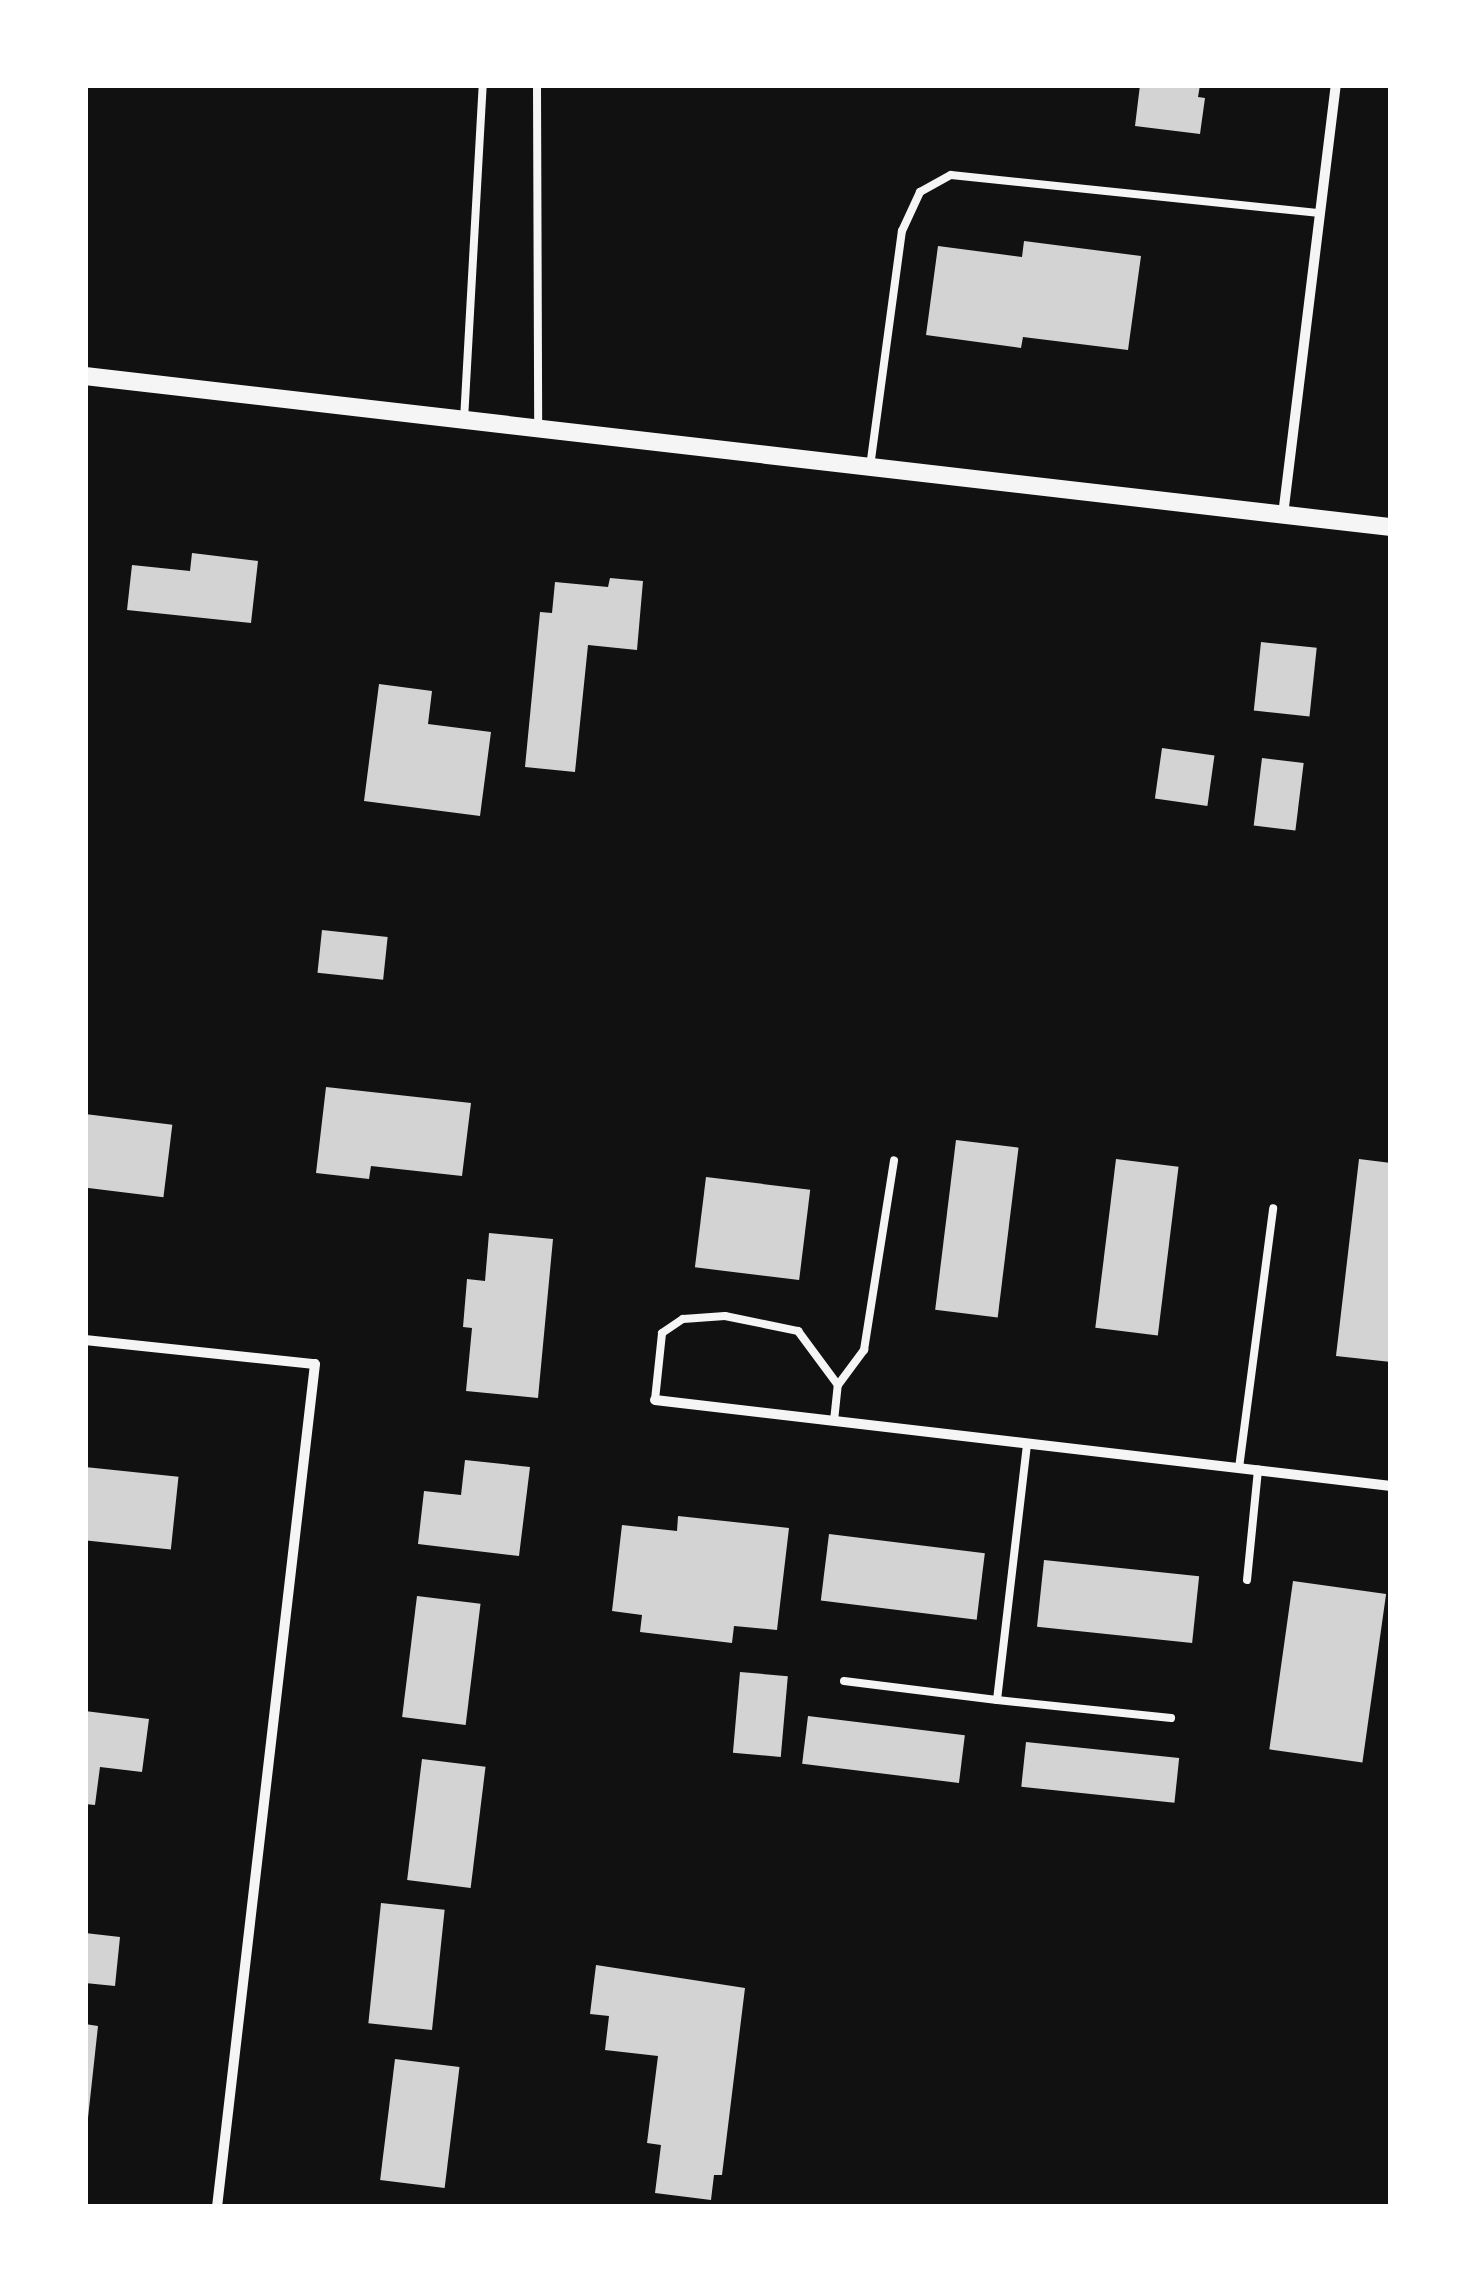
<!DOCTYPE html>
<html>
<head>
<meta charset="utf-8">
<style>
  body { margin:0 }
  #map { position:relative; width:1476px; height:2292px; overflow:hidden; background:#111; font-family:Overpass,sans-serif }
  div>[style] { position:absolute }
  .building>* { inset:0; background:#d3d3d3; transform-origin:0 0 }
  .service>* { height:8px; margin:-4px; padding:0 4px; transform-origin:4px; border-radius:4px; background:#f5f5f5 }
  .minor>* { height:10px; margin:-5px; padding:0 5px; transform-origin:5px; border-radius:5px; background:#f5f5f5 }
  .tertiary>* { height:18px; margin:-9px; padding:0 9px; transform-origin:9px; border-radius:9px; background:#f5f5f5 }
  span { translate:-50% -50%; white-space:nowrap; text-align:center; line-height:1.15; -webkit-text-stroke:10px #fff; paint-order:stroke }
  .frame { position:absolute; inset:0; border:88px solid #fff; pointer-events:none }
</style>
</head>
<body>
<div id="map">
  <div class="building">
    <div style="clip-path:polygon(1140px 85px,1200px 85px,1198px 97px,1205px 98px,1200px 134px,1135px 126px)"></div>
    <div style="clip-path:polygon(1024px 241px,1141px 256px,1128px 350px,1023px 337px,1021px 348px,926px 335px,938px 246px,1022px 257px)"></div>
    <div style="clip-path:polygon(192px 553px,258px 561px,251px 623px,127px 610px,132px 565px,190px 571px)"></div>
    <div style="clip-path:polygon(610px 578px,643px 581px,637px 650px,588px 645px,575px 772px,525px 767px,540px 612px,552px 613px,555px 582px,608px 587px)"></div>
    <div style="left:1261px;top:642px;width:56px;height:69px;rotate:6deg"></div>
    <div style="clip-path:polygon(379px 684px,432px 691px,428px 724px,491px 732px,480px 816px,364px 801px)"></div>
    <div style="left:1162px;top:748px;width:53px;height:51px;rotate:8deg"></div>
    <div style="left:1262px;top:758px;width:42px;height:68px;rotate:7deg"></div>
    <div style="left:322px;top:930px;width:66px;height:43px;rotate:6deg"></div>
    <div style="clip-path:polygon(326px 1087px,471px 1103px,462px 1176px,371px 1166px,369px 1179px,316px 1173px)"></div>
    <div style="left:85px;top:1114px;width:88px;height:73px;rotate:7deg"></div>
    <div style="left:956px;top:1140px;width:63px;height:171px;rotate:7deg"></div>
    <div style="left:1116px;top:1159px;width:63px;height:170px;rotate:7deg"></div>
    <div style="clip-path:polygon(1359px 1159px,1391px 1163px,1391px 1362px,1336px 1356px)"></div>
    <div style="left:706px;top:1177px;width:105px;height:91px;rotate:7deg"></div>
    <div style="clip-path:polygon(489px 1233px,553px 1239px,538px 1398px,466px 1391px,472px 1328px,463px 1327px,467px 1279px,485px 1281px)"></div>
    <div style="clip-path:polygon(465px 1460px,530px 1467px,519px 1556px,418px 1544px,424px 1491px,461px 1495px)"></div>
    <div style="left:85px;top:1467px;width:94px;height:73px;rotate:6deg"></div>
    <div style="clip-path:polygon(678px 1516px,789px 1528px,777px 1630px,734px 1626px,732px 1643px,640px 1632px,642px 1615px,612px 1611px,622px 1525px,677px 1531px)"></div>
    <div style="left:829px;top:1534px;width:157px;height:67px;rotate:7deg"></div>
    <div style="left:1044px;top:1560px;width:156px;height:67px;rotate:6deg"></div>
    <div style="left:1293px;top:1581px;width:94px;height:170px;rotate:8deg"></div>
    <div style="left:417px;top:1596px;width:64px;height:122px;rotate:7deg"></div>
    <div style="left:740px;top:1672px;width:48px;height:81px;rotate:5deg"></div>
    <div style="clip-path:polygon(85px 1711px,149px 1719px,142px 1772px,100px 1767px,95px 1805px,85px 1804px)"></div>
    <div style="left:808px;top:1716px;width:158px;height:48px;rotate:7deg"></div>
    <div style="left:1026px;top:1742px;width:154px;height:45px;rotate:6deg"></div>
    <div style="left:422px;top:1759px;width:64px;height:122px;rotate:7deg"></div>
    <div style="left:381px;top:1903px;width:64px;height:121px;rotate:6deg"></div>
    <div style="clip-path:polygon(85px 1933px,120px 1937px,115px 1986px,85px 1983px)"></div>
    <div style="clip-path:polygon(596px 1965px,745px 1988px,722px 2175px,714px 2175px,711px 2200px,655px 2193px,661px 2145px,647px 2143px,658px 2056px,605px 2050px,609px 2016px,590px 2014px)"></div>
    <div style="clip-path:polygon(85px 2024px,98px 2026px,88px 2118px,85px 2118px)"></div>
    <div style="left:395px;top:2059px;width:65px;height:122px;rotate:7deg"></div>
  </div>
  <div class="service">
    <div style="left:537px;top:85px;width:344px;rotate:89.8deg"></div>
    <div style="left:464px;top:420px;width:336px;rotate:-86.8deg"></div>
    <div style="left:870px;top:467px;width:238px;rotate:-82.3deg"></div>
    <div style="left:902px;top:231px;width:43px;rotate:-65.2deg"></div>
    <div style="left:920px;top:192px;width:35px;rotate:-29deg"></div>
    <div style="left:951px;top:175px;width:371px;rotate:5.9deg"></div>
    <div style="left:655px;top:1400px;width:67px;rotate:-84deg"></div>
    <div style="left:662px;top:1333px;width:25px;rotate:-34deg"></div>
    <div style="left:683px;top:1319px;width:42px;rotate:-4.1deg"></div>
    <div style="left:725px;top:1316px;width:75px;rotate:11.6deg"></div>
    <div style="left:798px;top:1331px;width:67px;rotate:53.5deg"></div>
    <div style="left:834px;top:1421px;width:36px;rotate:-84deg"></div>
    <div style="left:838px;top:1385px;width:44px;rotate:-53.4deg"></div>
    <div style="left:864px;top:1350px;width:192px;rotate:-81deg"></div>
    <div style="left:1239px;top:1468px;width:262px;rotate:-82.5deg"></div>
    <div style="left:1247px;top:1580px;width:111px;rotate:-84.3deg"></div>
    <div style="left:844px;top:1681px;width:154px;rotate:7.1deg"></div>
    <div style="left:997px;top:1700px;width:258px;rotate:-83.3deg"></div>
    <div style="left:997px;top:1700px;width:175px;rotate:5.9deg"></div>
  </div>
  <div class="minor">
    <div style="left:1283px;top:515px;width:433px;rotate:-83deg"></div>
    <div style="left:85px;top:1340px;width:231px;rotate:6deg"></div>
    <div style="left:315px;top:1364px;width:849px;rotate:96.63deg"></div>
    <div style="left:655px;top:1400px;width:741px;rotate:6.66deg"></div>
  </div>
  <div class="tertiary">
    <div style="left:85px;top:376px;width:1315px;rotate:6.6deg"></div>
  </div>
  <div class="frame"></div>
</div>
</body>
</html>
